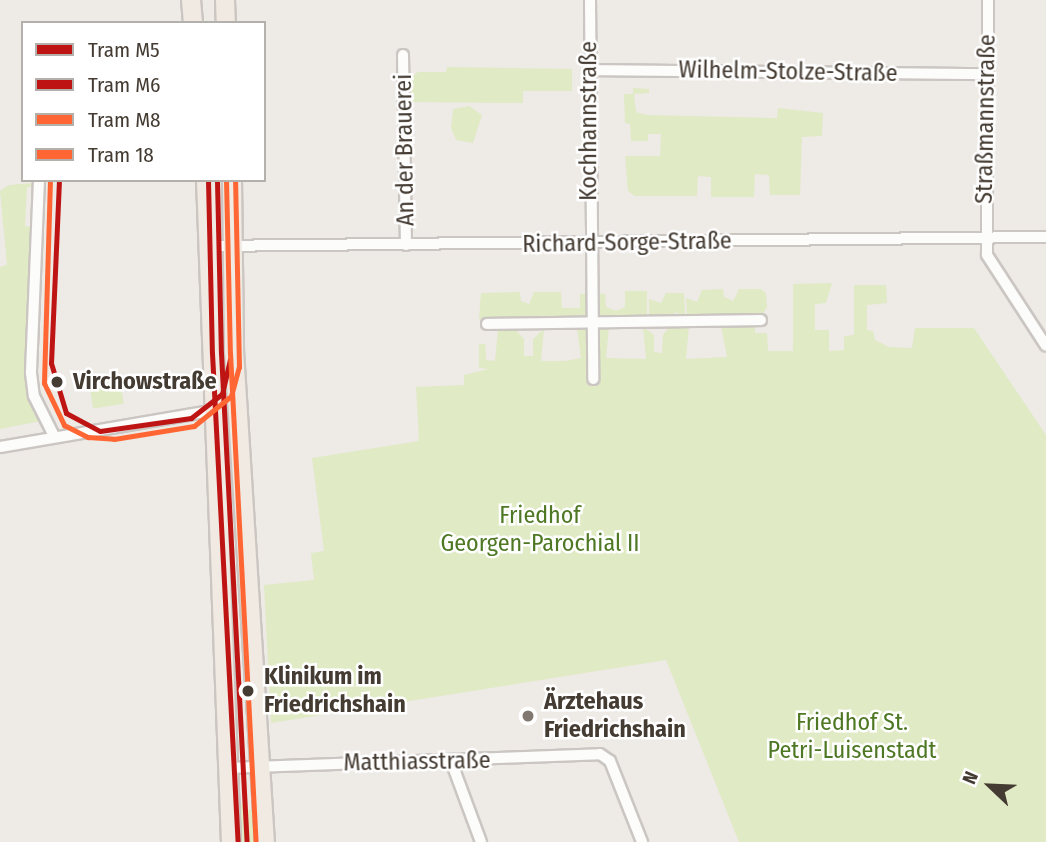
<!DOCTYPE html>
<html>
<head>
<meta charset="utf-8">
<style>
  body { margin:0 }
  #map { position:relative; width:1046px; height:842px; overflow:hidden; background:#eeeae6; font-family:"Fira Sans Condensed",sans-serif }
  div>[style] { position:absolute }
  .green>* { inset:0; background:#e0eac4; transform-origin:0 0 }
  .roads { filter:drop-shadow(2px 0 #cbc6c2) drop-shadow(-2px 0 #cbc6c2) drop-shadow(0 2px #cbc6c2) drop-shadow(0 -2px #cbc6c2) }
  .street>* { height:10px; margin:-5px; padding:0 5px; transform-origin:5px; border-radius:5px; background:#fcfcfb }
  .primary>* { height:18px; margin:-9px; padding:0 9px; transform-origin:9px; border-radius:9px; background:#f0eae2 }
  .tram-1>* { height:5px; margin:-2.5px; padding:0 2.5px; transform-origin:2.5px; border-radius:2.5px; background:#be1414 }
  .tram-2>* { height:5px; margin:-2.5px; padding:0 2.5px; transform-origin:2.5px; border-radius:2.5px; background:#be1414 }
  .tram-3>* { height:5px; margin:-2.5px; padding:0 2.5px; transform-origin:2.5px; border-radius:2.5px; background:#f63 }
  .tram-4>* { height:5px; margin:-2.5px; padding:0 2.5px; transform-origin:2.5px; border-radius:2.5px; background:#f63 }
  .dots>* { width:19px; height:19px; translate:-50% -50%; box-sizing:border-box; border:4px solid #fff; border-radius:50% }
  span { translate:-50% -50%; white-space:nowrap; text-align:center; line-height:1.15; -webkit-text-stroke:5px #fff; paint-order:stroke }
  .street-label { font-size:24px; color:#443b32 }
  .stop-label { font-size:24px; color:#443b32; font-weight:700 }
  .left { translate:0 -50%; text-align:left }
  .park-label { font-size:24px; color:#4e7823 }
  .poi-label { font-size:24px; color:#443b32; font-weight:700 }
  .legend { position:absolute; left:21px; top:21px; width:245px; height:161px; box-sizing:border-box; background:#fff; border:2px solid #b4b1ad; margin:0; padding:9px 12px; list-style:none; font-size:21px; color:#443b32 }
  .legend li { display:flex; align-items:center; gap:14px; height:35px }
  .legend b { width:35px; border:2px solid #b4b1ad }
  .north { position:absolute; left:955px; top:751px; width:70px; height:70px; -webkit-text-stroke:5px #fff; paint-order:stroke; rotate:293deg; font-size:19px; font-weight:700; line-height:28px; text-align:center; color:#443b32 }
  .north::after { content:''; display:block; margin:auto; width:24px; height:32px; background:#443b32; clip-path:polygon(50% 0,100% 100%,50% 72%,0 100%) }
</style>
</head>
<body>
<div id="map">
  <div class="green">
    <div style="clip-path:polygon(447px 67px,572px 69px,572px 91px,523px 91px,523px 103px,412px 102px,412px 76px,418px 72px,446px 72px)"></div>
    <div style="clip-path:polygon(633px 88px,649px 89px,649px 93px,634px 94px,636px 112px,646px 115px,777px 118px,778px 108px,823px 113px,822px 136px,802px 137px,800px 195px,770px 195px,769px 175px,755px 174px,754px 197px,711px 197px,711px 177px,698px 176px,697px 196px,635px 196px,628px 191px,625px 156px,660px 156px,661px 134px,648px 134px,648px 141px,631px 141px,630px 124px,625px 123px,624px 94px,633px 94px)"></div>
    <div style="clip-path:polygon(469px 106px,482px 115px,473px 143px,456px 140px,451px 128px,453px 109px)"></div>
    <div style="clip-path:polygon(35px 183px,36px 187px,27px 187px,25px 226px,34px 227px,27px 382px,41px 421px,0 429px,0 267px,7px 265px,0 191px,9px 185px)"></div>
    <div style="clip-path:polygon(832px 283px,826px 303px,815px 304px,815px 330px,829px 330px,829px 351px,844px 350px,844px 336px,854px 335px,854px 285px,886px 285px,887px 303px,867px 305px,867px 330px,873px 331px,875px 340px,889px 347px,912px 348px,915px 328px,974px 328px,1046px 435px,1046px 842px,739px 842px,666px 660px,271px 723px,264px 585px,314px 580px,311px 553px,324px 551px,312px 458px,419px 441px,416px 387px,464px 385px,464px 375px,489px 369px,479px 368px,479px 344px,485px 344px,486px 360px,495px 361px,498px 329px,515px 329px,524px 339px,524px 356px,533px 356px,533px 339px,544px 329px,541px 361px,565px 361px,581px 358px,577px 328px,587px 328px,589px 379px,599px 378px,599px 328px,609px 327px,606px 358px,646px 359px,643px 327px,654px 335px,654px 352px,662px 353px,663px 335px,670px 326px,689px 326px,686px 359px,727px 357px,721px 326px,755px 325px,755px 333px,767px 333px,768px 351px,793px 351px,793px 284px)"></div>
    <div style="clip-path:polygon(723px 289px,724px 297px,733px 301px,739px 289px,761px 289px,766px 293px,767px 307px,762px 315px,687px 316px,686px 298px,697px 302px,702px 290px)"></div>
    <div style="clip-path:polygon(625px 291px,647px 291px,647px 317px,599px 316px,598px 293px,605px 294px,606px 307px,616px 311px,625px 307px)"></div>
    <div style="clip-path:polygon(520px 292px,521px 301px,529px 304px,534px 292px,561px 292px,562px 308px,580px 308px,580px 294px,588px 294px,588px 315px,479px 319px,481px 293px)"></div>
    <div style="clip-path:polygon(666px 293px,684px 293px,685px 316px,675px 312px,675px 316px,649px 317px,649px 299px,661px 303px)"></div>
    <div style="left:120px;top:380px;width:24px;height:31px;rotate:81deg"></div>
    <div style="clip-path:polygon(243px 803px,243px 810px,253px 809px,255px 842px,236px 842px,236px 806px)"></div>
  </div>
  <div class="roads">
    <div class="street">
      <div style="left:590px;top:0;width:379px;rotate:89.5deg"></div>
      <div style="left:988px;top:0;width:255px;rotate:90.2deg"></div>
      <div style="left:987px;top:255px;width:108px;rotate:57deg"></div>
      <div style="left:403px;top:55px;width:190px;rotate:89.1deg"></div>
      <div style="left:589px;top:70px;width:398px;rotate:0.6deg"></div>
      <div style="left:39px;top:180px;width:193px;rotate:92.4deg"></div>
      <div style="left:31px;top:373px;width:23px;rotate:83deg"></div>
      <div style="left:34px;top:396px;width:45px;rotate:63.4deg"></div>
      <div style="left:209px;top:246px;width:837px;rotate:-0.62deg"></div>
      <div style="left:487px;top:324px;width:274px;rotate:-0.8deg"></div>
      <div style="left:0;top:447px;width:219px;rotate:-9.7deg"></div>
      <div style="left:451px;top:761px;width:86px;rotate:69.7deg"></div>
      <div style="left:227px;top:768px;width:373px;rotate:-2.1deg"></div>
      <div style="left:600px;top:754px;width:12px;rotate:35deg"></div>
      <div style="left:610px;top:761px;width:87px;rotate:68.4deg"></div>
    </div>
    <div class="primary">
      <div style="left:191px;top:0;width:23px;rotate:85deg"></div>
      <div style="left:225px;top:0;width:23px;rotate:88deg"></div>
      <div style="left:206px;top:180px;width:662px;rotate:87.84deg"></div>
      <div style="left:232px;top:180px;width:171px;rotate:89.3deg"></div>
      <div style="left:234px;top:351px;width:492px;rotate:86.4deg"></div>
    </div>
  </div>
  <div class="tram-1">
    <div style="left:217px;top:180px;width:173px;rotate:88.7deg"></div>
    <div style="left:221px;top:353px;width:490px;rotate:87deg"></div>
  </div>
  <div class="tram-2">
    <div style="left:59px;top:180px;width:183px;rotate:92.5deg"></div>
    <div style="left:51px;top:363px;width:52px;rotate:73.3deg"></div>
    <div style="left:66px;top:413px;width:38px;rotate:28deg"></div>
    <div style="left:100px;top:431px;width:92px;rotate:-8.1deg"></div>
    <div style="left:191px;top:418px;width:39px;rotate:-38deg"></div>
    <div style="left:222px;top:394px;width:36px;rotate:-77deg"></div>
    <div style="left:208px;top:180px;width:173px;rotate:88.7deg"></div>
    <div style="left:212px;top:353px;width:490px;rotate:87deg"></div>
  </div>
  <div class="tram-3">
    <div style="left:226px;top:180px;width:173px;rotate:88.7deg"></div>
    <div style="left:230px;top:353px;width:490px;rotate:87deg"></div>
  </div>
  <div class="tram-4">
    <div style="left:50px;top:180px;width:203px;rotate:91.7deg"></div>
    <div style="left:44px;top:383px;width:47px;rotate:64.5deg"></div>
    <div style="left:64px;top:425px;width:27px;rotate:27deg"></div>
    <div style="left:88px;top:437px;width:26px;rotate:4deg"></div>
    <div style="left:114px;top:439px;width:81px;rotate:-9.2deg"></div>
    <div style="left:194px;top:426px;width:48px;rotate:-39deg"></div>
    <div style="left:231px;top:396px;width:30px;rotate:-75deg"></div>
    <div style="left:239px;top:367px;width:187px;rotate:-91.2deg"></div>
  </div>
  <div class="dots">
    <div style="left:57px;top:382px;background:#443b32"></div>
    <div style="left:248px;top:691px;background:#443b32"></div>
    <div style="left:528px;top:716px;background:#807871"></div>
  </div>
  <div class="street-label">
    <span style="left:788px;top:72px;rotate:1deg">Wilhelm-Stolze-Straße</span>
    <span style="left:986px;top:119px;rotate:-89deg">Straßmannstraße</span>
    <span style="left:589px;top:121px;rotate:-90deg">Kochhannstraße</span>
    <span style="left:405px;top:150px;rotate:-91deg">An der Brauerei</span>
    <span style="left:627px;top:243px;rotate:-1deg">Richard-Sorge-Straße</span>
    <span style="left:417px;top:762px;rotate:-1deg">Matthiasstraße</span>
  </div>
  <div class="stop-label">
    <span class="left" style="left:73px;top:382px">Virchowstraße</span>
    <span class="left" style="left:264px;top:691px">Klinikum im<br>Friedrichshain</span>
  </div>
  <div class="park-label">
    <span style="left:540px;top:530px">Friedhof<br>Georgen-Parochial II</span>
    <span style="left:852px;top:737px">Friedhof St.<br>Petri-Luisenstadt</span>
  </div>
  <div class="poi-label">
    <span class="left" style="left:544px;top:716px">Ärztehaus<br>Friedrichshain</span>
  </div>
  <ul class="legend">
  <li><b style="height:9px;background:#be1414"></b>Tram M5</li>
  <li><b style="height:9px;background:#be1414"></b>Tram M6</li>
  <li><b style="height:9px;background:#f63"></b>Tram M8</li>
  <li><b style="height:9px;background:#f63"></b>Tram 18</li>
  </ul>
  <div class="north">N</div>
</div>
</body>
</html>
